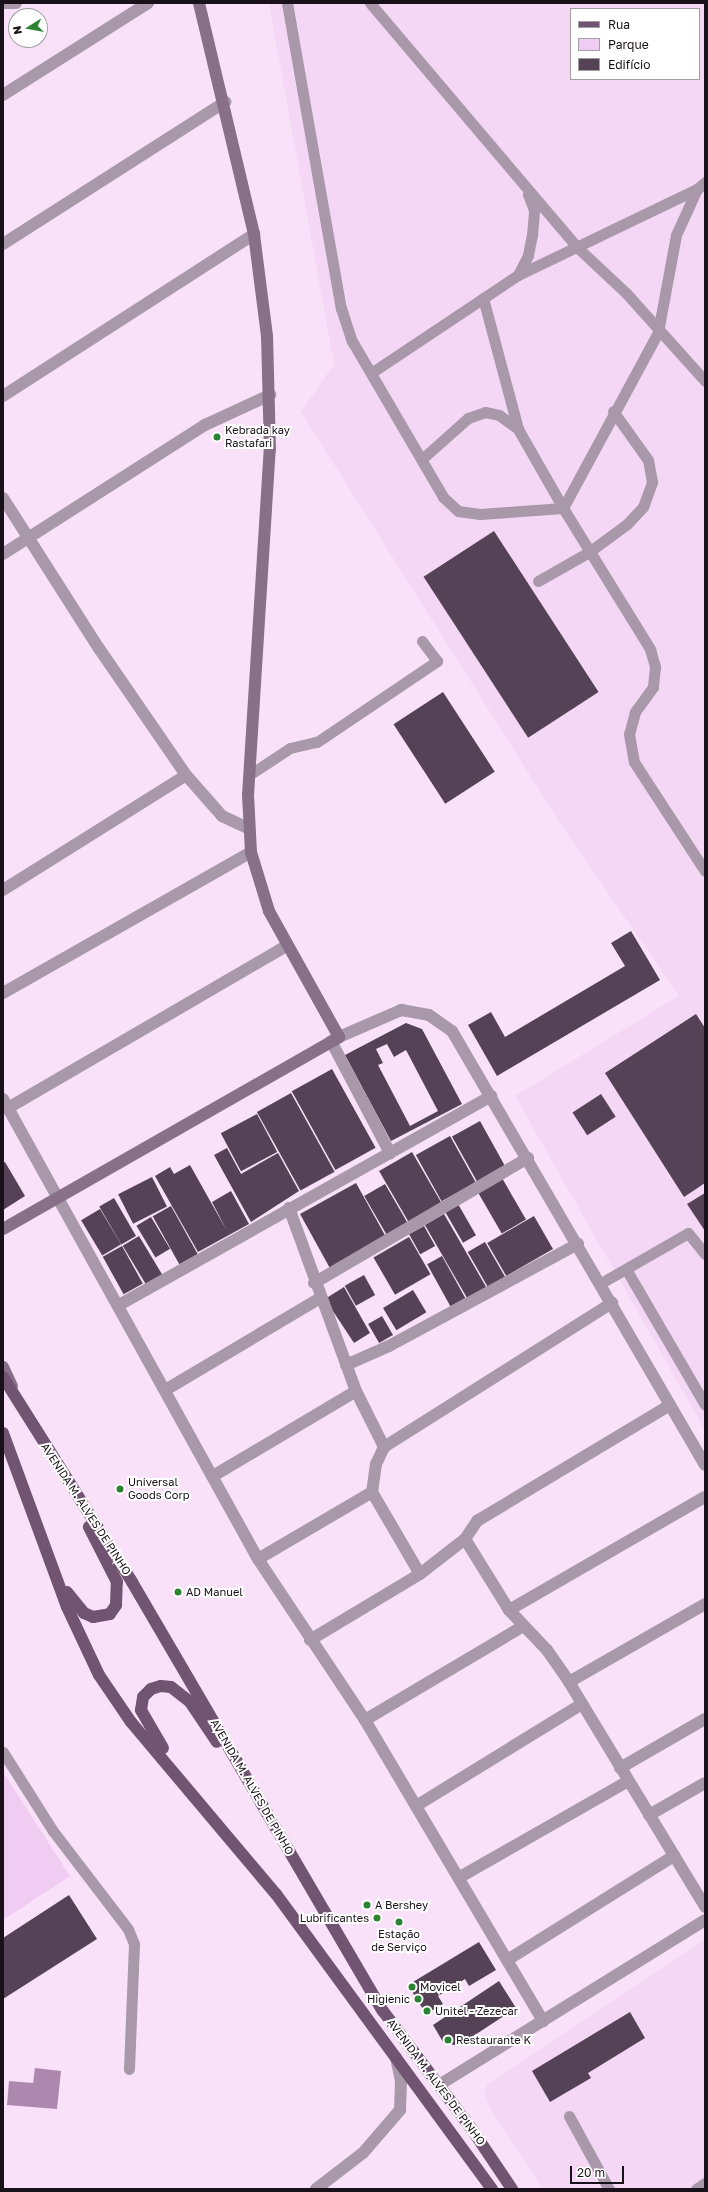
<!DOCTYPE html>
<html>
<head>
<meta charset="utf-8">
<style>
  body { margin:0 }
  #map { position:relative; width:708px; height:2192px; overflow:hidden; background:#f9e1fa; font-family:"Golos Text",sans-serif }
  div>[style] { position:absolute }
  .built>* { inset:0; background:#f4d6f5 }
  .green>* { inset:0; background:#f0ccf2 }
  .water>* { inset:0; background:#ac87ae }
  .building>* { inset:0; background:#554256; transform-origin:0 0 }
  .lane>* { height:11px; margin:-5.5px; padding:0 5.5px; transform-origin:5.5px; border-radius:5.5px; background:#a898a9 }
  .street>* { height:12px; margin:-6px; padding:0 6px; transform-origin:6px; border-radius:6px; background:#a898a9 }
  .secondary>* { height:12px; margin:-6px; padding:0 6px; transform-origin:6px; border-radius:6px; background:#887089 }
  .primary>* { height:12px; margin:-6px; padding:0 6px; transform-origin:6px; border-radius:6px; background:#715472 }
  .dots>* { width:11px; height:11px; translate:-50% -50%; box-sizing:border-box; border:2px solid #fff; border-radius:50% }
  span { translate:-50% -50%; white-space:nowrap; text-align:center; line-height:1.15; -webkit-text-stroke:4px #fff; paint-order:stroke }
  .poi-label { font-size:11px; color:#191119 }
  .left { translate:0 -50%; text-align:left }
  .right { translate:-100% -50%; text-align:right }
  .street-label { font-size:11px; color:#191119 }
  .frame { position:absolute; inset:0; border:4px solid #191119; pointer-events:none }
  .legend { position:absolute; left:570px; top:8px; width:130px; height:72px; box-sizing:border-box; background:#fff; border:1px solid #a3a0a3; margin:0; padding:5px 7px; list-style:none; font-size:12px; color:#191119 }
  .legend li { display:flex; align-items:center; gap:8px; height:20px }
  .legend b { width:20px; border:1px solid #a3a0a3 }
  .north { position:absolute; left:8px; top:8px; width:40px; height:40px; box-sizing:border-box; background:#fff; border:1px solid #a3a0a3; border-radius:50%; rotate:259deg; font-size:11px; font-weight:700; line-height:16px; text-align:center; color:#191119 }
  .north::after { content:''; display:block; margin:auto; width:14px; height:18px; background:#2b8433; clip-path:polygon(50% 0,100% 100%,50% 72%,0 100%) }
  .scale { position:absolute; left:570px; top:2166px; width:54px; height:18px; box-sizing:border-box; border:2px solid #191119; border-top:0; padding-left:5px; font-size:12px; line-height:14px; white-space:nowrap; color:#191119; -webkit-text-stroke:3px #fff; paint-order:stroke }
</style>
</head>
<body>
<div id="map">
  <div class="built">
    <div style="clip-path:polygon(evenodd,269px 3px,705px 3px,705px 1430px,515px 1096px,679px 996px,562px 826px,301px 412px,334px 364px,269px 3px,571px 9px,699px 9px,699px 79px,571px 79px,571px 9px)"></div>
    <div style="clip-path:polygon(705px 1940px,705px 2189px,543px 2189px,489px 2107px,484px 2091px,488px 2084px)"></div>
  </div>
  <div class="green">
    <div style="clip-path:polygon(3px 1772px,70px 1876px,3px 1920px)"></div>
  </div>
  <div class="water">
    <div style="clip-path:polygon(35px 2068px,61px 2071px,57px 2109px,7px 2105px,9px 2081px,33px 2083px)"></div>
  </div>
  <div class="building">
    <div style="left:494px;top:531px;width:192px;height:84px;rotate:57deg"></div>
    <div style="left:443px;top:692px;width:95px;height:59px;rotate:57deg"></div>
    <div style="clip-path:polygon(631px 931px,660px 980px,497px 1076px,468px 1025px,491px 1012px,505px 1037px,625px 966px,611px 943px)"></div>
    <div style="clip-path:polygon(696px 1014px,705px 1028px,705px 1183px,684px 1197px,605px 1073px)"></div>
    <div style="clip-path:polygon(evenodd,406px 1023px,422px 1029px,462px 1104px,391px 1141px,345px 1055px,406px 1023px,387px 1044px,394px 1057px,406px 1050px,438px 1111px,410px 1126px,378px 1065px,383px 1063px,376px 1049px,387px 1044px)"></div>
    <div style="left:332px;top:1069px;width:90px;height:46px;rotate:61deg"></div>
    <div style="left:291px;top:1093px;width:90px;height:39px;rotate:61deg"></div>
    <div style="left:601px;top:1094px;width:27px;height:34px;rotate:57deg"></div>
    <div style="left:257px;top:1114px;width:43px;height:41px;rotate:62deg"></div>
    <div style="left:480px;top:1121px;width:53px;height:32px;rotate:61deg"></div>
    <div style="left:450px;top:1136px;width:53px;height:39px;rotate:61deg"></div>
    <div style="clip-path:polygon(227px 1148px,241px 1174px,278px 1153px,299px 1191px,251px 1222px,214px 1155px)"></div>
    <div style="left:412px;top:1152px;width:59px;height:38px;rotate:60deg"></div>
    <div style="clip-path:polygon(5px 1162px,25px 1196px,3px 1210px,3px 1163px)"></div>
    <div style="clip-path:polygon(190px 1165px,227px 1231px,212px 1202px,231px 1191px,249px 1224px,198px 1252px,155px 1176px,170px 1167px,174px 1174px)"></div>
    <div style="left:152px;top:1177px;width:33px;height:38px;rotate:63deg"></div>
    <div style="left:502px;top:1178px;width:48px;height:28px;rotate:60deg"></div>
    <div style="left:356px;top:1183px;width:63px;height:64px;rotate:61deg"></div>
    <div style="left:385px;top:1184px;width:48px;height:24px;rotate:60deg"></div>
    <div style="clip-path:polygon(705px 1193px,705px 1231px,687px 1204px)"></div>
    <div style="left:114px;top:1198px;width:44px;height:17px;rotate:60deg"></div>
    <div style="left:458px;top:1204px;width:36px;height:15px;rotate:60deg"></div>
    <div style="left:171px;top:1206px;width:55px;height:21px;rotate:61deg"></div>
    <div style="left:100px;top:1209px;width:41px;height:22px;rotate:59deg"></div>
    <div style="left:444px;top:1214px;width:86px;height:22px;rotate:60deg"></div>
    <div style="left:534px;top:1216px;width:38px;height:54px;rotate:60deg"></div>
    <div style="left:151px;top:1217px;width:37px;height:17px;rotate:59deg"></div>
    <div style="left:424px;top:1226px;width:23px;height:17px;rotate:61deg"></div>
    <div style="left:139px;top:1236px;width:45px;height:19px;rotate:59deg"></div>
    <div style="left:409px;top:1237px;width:43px;height:41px;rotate:60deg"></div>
    <div style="left:485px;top:1242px;width:40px;height:20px;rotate:60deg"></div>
    <div style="left:122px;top:1246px;width:43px;height:22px;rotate:61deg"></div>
    <div style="left:442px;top:1256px;width:48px;height:17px;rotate:61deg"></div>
    <div style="left:364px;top:1275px;width:23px;height:22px;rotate:61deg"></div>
    <div style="clip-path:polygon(344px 1287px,370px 1333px,354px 1343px,325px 1299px)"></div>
    <div style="left:413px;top:1290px;width:26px;height:35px;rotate:59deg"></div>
    <div style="left:382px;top:1316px;width:22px;height:16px;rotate:60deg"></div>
    <div style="clip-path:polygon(69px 1895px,97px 1939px,3px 1999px,3px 1938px)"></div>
    <div style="clip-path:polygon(479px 1942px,496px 1970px,469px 1986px,465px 1979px,438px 1996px,443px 2004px,426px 2014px,408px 1985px)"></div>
    <div style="clip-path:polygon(499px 1981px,516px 2008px,458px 2046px,443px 2042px,433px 2025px)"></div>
    <div style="clip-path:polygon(630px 2012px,645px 2038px,588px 2073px,591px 2078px,550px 2102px,532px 2071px)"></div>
  </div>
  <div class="lane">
    <div style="left:287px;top:3px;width:310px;rotate:80deg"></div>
    <div style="left:341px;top:308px;width:35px;rotate:72deg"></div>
    <div style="left:352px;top:341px;width:181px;rotate:59.7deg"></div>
    <div style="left:443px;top:497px;width:21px;rotate:43deg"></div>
    <div style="left:458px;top:511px;width:22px;rotate:8deg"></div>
    <div style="left:480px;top:514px;width:83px;rotate:-4.1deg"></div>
    <div style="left:563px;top:508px;width:166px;rotate:58.3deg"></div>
    <div style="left:650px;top:649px;width:19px;rotate:74deg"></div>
    <div style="left:655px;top:667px;width:20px;rotate:96deg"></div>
    <div style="left:653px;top:687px;width:31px;rotate:126deg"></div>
    <div style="left:635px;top:712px;width:23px;rotate:105deg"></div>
    <div style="left:629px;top:734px;width:28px;rotate:80deg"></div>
    <div style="left:634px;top:762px;width:130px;rotate:56.9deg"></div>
    <div style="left:370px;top:3px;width:321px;rotate:49.7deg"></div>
    <div style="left:578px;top:248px;width:67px;rotate:43.2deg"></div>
    <div style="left:627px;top:294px;width:117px;rotate:48.1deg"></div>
    <div style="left:518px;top:275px;width:22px;rotate:-63deg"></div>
    <div style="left:528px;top:255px;width:20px;rotate:-79deg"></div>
    <div style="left:532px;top:235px;width:25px;rotate:-85deg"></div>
    <div style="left:534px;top:210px;width:17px;rotate:-111deg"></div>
    <div style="left:483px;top:298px;width:136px;rotate:75deg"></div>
    <div style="left:371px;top:373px;width:177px;rotate:-33.7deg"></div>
    <div style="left:518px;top:275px;width:199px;rotate:-25.7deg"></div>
    <div style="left:423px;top:458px;width:60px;rotate:-41.6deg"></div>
    <div style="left:468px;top:418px;width:18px;rotate:-19deg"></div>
    <div style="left:485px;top:412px;width:14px;rotate:12deg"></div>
    <div style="left:499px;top:415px;width:24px;rotate:36deg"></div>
    <div style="left:518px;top:429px;width:91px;rotate:60.3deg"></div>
    <div style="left:563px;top:508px;width:200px;rotate:-61.6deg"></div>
    <div style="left:658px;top:332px;width:99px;rotate:-79.5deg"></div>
    <div style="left:676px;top:235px;width:51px;rotate:-65.5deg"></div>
    <div style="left:697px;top:189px;width:11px;rotate:-41deg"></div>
    <div style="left:538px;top:581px;width:59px;rotate:-29.6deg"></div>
    <div style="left:589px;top:552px;width:47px;rotate:-36.4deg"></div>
    <div style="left:627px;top:524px;width:23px;rotate:-47deg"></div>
    <div style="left:643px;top:507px;width:27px;rotate:-70deg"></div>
    <div style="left:652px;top:482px;width:22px;rotate:-100deg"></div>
    <div style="left:648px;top:460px;width:60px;rotate:-125.5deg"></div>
    <div style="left:249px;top:775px;width:49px;rotate:-33.4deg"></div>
    <div style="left:290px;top:748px;width:28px;rotate:-13deg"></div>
    <div style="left:317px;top:742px;width:145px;rotate:-34deg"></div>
    <div style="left:437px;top:661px;width:25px;rotate:-127deg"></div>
    <div style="left:626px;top:1269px;width:157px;rotate:59.8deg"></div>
    <div style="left:601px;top:1283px;width:100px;rotate:-29.9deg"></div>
    <div style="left:688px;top:1233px;width:27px;rotate:51deg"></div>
    <div style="left:3px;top:1752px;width:93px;rotate:57.7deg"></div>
    <div style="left:53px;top:1831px;width:123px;rotate:52.6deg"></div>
    <div style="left:128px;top:1929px;width:16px;rotate:68deg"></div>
    <div style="left:134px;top:1944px;width:125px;rotate:92.3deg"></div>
    <div style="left:569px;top:2116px;width:83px;rotate:61.3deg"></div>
    <div style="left:696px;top:2189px;width:11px;rotate:-34deg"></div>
  </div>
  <div class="street">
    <div style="left:4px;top:3px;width:12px"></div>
    <div style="left:3px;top:95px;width:172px;rotate:-32.4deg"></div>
    <div style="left:3px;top:244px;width:264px;rotate:-32.6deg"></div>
    <div style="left:3px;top:396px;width:299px;rotate:-32.8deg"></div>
    <div style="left:3px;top:498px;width:177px;rotate:57.5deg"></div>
    <div style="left:98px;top:647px;width:155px;rotate:55.5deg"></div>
    <div style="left:186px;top:775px;width:55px;rotate:48.7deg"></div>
    <div style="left:222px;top:816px;width:29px;rotate:25deg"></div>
    <div style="left:3px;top:554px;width:240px;rotate:-32.6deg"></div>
    <div style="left:205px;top:425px;width:72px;rotate:-24.8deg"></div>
    <div style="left:3px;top:890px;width:216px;rotate:-32.1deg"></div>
    <div style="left:3px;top:993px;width:285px;rotate:-29.6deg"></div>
    <div style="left:339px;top:1037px;width:68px;rotate:-23.5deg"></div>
    <div style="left:401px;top:1010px;width:28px;rotate:10deg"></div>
    <div style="left:429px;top:1015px;width:28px;rotate:35deg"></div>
    <div style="left:452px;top:1031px;width:502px;rotate:59.76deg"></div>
    <div style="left:331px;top:1041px;width:127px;rotate:62.2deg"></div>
    <div style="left:3px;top:1099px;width:526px;rotate:61deg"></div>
    <div style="left:258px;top:1559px;width:193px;rotate:56.4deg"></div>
    <div style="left:365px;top:1720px;width:350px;rotate:59.4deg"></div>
    <div style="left:8px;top:1108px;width:322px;rotate:-30.2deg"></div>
    <div style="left:289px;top:1208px;width:195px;rotate:69.9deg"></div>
    <div style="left:356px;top:1391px;width:63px;rotate:63.4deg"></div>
    <div style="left:384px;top:1447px;width:19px;rotate:115deg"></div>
    <div style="left:376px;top:1464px;width:28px;rotate:98deg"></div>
    <div style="left:372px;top:1492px;width:95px;rotate:59.7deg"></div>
    <div style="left:314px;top:1283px;width:248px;rotate:-30.3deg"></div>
    <div style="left:119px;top:1305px;width:427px;rotate:-29.3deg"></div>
    <div style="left:346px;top:1365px;width:47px;rotate:-23.8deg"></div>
    <div style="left:389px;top:1346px;width:215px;rotate:-28.4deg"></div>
    <div style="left:167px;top:1389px;width:178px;rotate:-30.7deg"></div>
    <div style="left:384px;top:1447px;width:270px;rotate:-32.3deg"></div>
    <div style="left:213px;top:1476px;width:166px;rotate:-30.7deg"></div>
    <div style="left:465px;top:1539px;width:84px;rotate:58.2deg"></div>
    <div style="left:509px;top:1610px;width:55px;rotate:46.5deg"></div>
    <div style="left:547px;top:1650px;width:39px;rotate:55deg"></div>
    <div style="left:569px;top:1682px;width:263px;rotate:58.8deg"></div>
    <div style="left:258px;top:1559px;width:132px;rotate:-30.4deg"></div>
    <div style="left:509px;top:1610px;width:226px;rotate:-30deg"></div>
    <div style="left:310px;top:1640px;width:128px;rotate:-31deg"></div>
    <div style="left:420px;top:1574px;width:57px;rotate:-37.9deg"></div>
    <div style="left:465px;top:1539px;width:22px;rotate:-56deg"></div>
    <div style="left:477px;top:1521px;width:225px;rotate:-31deg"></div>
    <div style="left:569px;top:1682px;width:157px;rotate:-29.8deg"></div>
    <div style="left:365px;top:1720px;width:184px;rotate:-30.7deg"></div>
    <div style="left:620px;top:1768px;width:98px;rotate:-30deg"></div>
    <div style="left:416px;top:1806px;width:195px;rotate:-31.6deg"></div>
    <div style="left:649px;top:1815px;width:64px;rotate:-29.7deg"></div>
    <div style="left:460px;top:1877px;width:193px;rotate:-29.7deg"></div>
    <div style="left:509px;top:1959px;width:195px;rotate:-32deg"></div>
    <div style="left:439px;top:2085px;width:313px;rotate:-31.8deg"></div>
    <div style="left:316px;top:2189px;width:59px;rotate:-37.5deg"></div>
    <div style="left:363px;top:2153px;width:57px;rotate:-49.3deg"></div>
    <div style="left:400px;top:2110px;width:29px;rotate:-88deg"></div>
    <div style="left:401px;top:2081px;width:24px;rotate:-102deg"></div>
  </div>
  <div class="secondary">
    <div style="left:3px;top:1229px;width:387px;rotate:-29.7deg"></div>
    <div style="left:339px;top:1037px;width:144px;rotate:-119.1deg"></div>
    <div style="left:269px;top:911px;width:62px;rotate:-107deg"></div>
    <div style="left:251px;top:852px;width:57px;rotate:-93deg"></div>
    <div style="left:248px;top:795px;width:346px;rotate:-86.4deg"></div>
    <div style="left:270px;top:450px;width:114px;rotate:-91.5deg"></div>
    <div style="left:267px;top:336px;width:103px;rotate:-97.3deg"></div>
    <div style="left:254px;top:234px;width:237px;rotate:-103.4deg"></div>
    <div style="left:3px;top:1367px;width:21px;rotate:65deg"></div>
  </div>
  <div class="primary">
    <div style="left:3px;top:1377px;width:242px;rotate:57.8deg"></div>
    <div style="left:132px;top:1582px;width:497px;rotate:59.7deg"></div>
    <div style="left:383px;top:2011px;width:150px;rotate:53.1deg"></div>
    <div style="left:473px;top:2131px;width:70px;rotate:56.1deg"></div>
    <div style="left:3px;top:1433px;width:185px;rotate:69.8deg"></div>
    <div style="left:67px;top:1607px;width:75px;rotate:64.8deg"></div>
    <div style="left:99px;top:1675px;width:57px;rotate:55.8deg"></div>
    <div style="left:131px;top:1722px;width:225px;rotate:49.9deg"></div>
    <div style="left:276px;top:1894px;width:366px;rotate:53.8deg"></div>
    <div style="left:67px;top:1592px;width:27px;rotate:51deg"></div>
    <div style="left:84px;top:1613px;width:10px;rotate:24deg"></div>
    <div style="left:93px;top:1617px;width:17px;rotate:-10deg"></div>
    <div style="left:110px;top:1614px;width:11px;rotate:-56deg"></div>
    <div style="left:116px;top:1605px;width:23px;rotate:-88deg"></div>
    <div style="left:117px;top:1582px;width:62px;rotate:-117deg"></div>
    <div style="left:163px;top:1748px;width:44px;rotate:-120.1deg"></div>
    <div style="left:141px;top:1710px;width:13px;rotate:-81deg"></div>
    <div style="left:143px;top:1697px;width:11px;rotate:-45deg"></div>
    <div style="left:151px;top:1689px;width:10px;rotate:-17deg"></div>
    <div style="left:161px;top:1686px;width:10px;rotate:6deg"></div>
    <div style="left:171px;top:1687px;width:24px;rotate:38deg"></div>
    <div style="left:190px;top:1702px;width:48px;rotate:56deg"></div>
  </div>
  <div class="dots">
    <div style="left:217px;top:437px;background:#2b8433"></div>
    <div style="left:120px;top:1489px;background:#2b8433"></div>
    <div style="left:178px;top:1592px;background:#2b8433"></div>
    <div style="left:367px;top:1905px;background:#2b8433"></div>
    <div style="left:377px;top:1918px;background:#2b8433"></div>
    <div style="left:399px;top:1922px;background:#2b8433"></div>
    <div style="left:412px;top:1987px;background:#2b8433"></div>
    <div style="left:418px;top:1999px;background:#2b8433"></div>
    <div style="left:427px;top:2011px;background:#2b8433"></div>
    <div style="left:448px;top:2040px;background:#2b8433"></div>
  </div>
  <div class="poi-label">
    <span class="left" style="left:225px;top:437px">Kebrada kay<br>Rastafari</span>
    <span class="left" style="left:128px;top:1489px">Universal<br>Goods Corp</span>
    <span class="left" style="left:186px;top:1592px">AD Manuel</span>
    <span class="left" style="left:375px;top:1905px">A Bershey</span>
    <span class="right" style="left:369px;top:1918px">Lubrificantes</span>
    <span style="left:399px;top:1941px">Estação<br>de Serviço</span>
    <span class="left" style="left:420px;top:1987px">Movicel</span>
    <span class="right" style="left:410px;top:1999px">Higienic</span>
    <span class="left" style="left:435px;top:2011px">Unitel - Zezecar</span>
    <span class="left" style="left:456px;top:2040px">Restaurante K</span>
  </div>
  <div class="street-label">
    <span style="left:86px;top:1509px;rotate:57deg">AVENIDA M. ALVES DE PINHO</span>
    <span style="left:252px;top:1787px;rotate:60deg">AVENIDA M. ALVES DE PINHO</span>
    <span style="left:436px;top:2082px;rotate:53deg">AVENIDA M. ALVES DE PINHO</span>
  </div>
  <div class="frame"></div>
  <ul class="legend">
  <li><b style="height:5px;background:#715472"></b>Rua</li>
  <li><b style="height:11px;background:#f0ccf2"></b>Parque</li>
  <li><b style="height:11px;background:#554256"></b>Edifício</li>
  </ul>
  <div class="north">N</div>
  <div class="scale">20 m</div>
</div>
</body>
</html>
